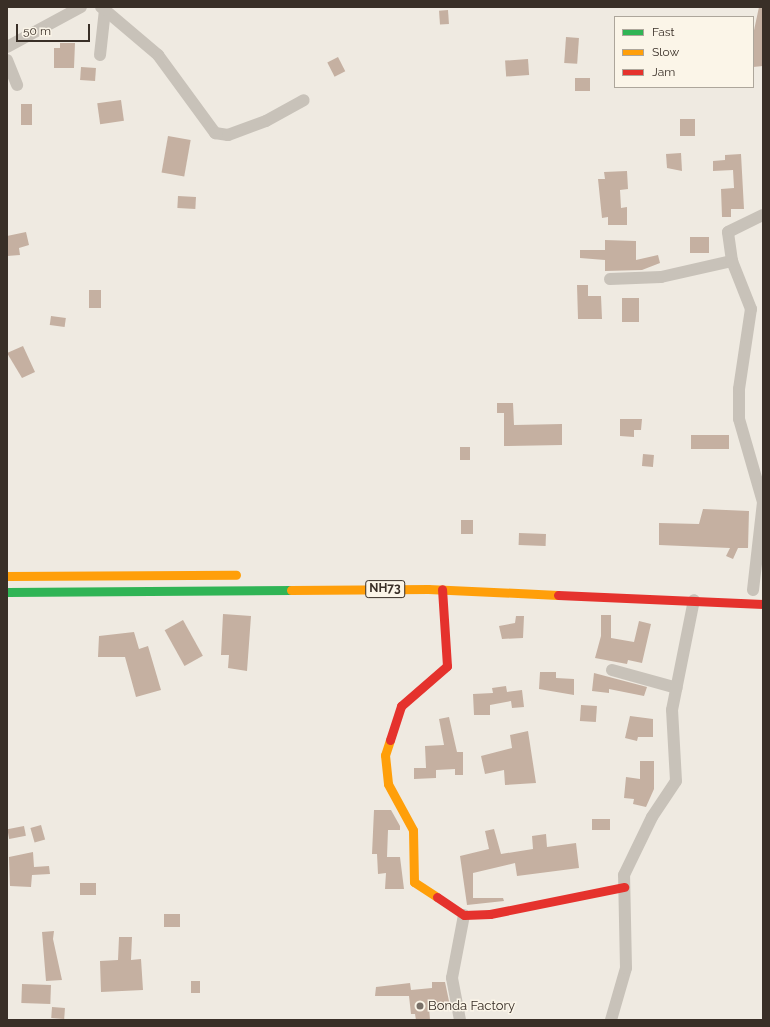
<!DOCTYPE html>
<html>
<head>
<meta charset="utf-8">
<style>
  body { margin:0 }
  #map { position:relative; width:770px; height:1027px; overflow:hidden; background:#efeae1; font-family:Raleway,sans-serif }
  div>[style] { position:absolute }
  .building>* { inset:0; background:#c5b0a1; transform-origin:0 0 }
  .street>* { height:12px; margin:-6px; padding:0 6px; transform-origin:6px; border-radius:6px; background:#c8c2b9 }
  .fast>* { height:9px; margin:-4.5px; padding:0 4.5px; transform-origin:4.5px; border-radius:4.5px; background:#30b455 }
  .slow>* { height:9px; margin:-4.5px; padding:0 4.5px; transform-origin:4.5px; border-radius:4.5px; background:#ff9f0a }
  .jam>* { height:9px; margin:-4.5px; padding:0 4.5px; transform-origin:4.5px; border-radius:4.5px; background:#e5322d }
  .dots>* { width:11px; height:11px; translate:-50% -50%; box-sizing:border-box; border:2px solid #fbf5e8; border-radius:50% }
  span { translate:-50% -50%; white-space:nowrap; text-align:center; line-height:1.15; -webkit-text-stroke:3px #fbf5e8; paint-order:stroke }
  .shield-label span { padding:1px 3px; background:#fbf5e8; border:1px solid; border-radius:3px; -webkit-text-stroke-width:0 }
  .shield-label { font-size:12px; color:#392f27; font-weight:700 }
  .poi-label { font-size:13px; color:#392f27 }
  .left { translate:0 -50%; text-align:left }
  .frame { position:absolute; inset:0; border:8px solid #392f27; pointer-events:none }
  .legend { position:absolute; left:614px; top:16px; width:140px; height:72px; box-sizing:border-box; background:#fbf5e8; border:1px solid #ada69b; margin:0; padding:5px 7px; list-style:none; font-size:12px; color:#392f27 }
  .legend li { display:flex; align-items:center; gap:8px; height:20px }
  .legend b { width:20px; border:1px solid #ada69b }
  .scale { position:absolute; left:16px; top:24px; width:74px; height:18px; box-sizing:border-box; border:2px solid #392f27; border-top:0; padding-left:5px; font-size:12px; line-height:14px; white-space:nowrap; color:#392f27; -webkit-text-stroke:3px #fbf5e8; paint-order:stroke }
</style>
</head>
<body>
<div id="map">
  <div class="building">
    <div style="clip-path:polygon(759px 7px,763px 7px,763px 66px,753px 67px,753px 35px)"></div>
    <div style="left:448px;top:10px;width:14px;height:9px;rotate:86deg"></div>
    <div style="left:566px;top:37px;width:13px;height:26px;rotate:4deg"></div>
    <div style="clip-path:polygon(60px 43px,75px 43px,74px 68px,54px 68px,54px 48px,60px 48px)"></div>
    <div style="left:338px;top:57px;width:16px;height:12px;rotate:63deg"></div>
    <div style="left:528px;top:59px;width:16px;height:23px;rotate:86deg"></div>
    <div style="left:81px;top:67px;width:15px;height:13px;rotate:4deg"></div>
    <div style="left:575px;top:78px;width:15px;height:13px"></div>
    <div style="left:121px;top:100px;width:21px;height:24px;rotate:82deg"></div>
    <div style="left:21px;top:104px;width:11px;height:21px"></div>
    <div style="left:680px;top:119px;width:15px;height:17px"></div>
    <div style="left:168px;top:136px;width:23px;height:37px;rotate:10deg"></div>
    <div style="clip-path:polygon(681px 153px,682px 171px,667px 168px,666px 154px)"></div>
    <div style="clip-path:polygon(741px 154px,744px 209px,731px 209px,731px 217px,722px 217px,721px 189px,734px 188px,733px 170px,713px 171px,713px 161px,725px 160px,725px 155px)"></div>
    <div style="clip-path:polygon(627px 171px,628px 189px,620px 190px,621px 208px,627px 207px,627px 225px,608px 225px,608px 217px,602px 218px,598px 179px,605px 179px,604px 172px)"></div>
    <div style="left:178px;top:196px;width:18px;height:12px;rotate:3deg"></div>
    <div style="clip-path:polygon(26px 232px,29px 245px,19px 248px,20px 255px,7px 256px,7px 236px)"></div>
    <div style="left:709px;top:237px;width:16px;height:19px;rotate:90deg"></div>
    <div style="clip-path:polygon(605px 240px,636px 241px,636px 260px,658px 255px,660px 263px,642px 270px,605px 271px,605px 260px,580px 258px,580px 250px,605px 250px)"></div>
    <div style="clip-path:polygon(577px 285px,588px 285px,588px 296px,601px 296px,602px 319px,578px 319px)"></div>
    <div style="left:89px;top:290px;width:12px;height:18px"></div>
    <div style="left:622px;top:298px;width:17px;height:24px"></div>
    <div style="left:51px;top:316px;width:15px;height:9px;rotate:8deg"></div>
    <div style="clip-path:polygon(23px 346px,35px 372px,22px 378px,7px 353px)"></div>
    <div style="clip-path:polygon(497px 403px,513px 403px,514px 425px,562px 424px,562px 445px,504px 446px,504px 413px,497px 413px)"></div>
    <div style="clip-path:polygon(620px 419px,642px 419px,641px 430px,634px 430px,634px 437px,620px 436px)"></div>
    <div style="left:691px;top:435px;width:38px;height:14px"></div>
    <div style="left:460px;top:447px;width:10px;height:13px"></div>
    <div style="left:643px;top:454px;width:11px;height:12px;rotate:5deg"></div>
    <div style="clip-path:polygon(703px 509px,749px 511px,748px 548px,738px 548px,733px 559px,726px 556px,730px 548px,659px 545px,659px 523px,699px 524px)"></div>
    <div style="left:461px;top:520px;width:12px;height:14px"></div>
    <div style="left:519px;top:533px;width:27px;height:12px;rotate:2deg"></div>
    <div style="clip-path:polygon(223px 614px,251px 616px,247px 671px,228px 668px,229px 655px,221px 655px)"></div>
    <div style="clip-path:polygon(601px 615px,611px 615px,611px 638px,634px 642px,639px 621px,651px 624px,642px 663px,628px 660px,627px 664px,595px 658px,601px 636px)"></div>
    <div style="clip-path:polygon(516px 616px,524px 616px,523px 638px,502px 639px,499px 626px,515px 623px)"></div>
    <div style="left:183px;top:620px;width:41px;height:21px;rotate:61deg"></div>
    <div style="clip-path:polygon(134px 632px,139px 649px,148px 646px,161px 690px,136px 697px,125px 657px,98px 657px,99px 636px)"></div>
    <div style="clip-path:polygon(540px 672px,556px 672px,556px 678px,574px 679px,574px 695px,539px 689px)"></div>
    <div style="clip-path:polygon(594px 673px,647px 687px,644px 696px,609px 689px,609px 693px,592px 691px)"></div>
    <div style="clip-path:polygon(506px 686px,507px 692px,522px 690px,524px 707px,512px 708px,511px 701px,490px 705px,490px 715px,474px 715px,473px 694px,493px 693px,492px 688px)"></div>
    <div style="left:581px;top:705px;width:16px;height:16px;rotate:4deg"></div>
    <div style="clip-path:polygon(630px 716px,653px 719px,653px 737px,638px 737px,637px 741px,625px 738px)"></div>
    <div style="clip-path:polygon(449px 717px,457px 752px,463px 752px,463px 775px,455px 775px,455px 769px,436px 770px,436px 778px,414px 779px,414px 768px,426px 768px,425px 746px,444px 745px,439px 719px)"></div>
    <div style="clip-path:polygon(528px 731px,536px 783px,505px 785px,504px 770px,485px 774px,481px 756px,512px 748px,510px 735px)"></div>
    <div style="clip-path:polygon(640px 761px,654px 761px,654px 789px,646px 807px,633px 804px,634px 799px,624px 798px,626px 777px,640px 779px)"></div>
    <div style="clip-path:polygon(374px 810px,391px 810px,400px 826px,400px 830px,388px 830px,387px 857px,400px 857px,404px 889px,385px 889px,386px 873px,378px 874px,377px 854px,372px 854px)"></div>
    <div style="left:610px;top:819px;width:11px;height:18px;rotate:90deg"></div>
    <div style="left:41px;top:825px;width:15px;height:11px;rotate:74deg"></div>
    <div style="left:24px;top:826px;width:10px;height:17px;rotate:79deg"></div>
    <div style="clip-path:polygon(494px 829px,501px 854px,533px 849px,532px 836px,546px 834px,547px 847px,576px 843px,579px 868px,517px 876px,515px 863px,473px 873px,473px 898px,503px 898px,504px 901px,467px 905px,460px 856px,489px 849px,485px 831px)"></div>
    <div style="clip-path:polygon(33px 852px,34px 867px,49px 866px,50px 874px,32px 875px,31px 887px,10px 886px,9px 857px)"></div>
    <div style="left:80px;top:883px;width:16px;height:12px"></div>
    <div style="left:180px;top:914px;width:13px;height:16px;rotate:90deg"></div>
    <div style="clip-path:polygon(54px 931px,53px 939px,62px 980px,46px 981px,42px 932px)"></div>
    <div style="clip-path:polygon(119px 937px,132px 937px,131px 960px,141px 959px,143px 990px,101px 992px,100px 961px,118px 960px)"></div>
    <div style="left:191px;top:981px;width:9px;height:12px"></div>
    <div style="clip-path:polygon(432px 982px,445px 982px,450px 1006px,429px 1007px,430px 1020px,416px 1020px,415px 1014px,411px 1014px,409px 996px,375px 996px,376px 987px,410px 983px,411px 990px,432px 988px)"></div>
    <div style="left:22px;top:984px;width:29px;height:19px;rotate:2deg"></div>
    <div style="left:52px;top:1007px;width:13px;height:11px;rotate:4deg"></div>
  </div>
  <div class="street">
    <div style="left:105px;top:10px;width:70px;rotate:40.3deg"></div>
    <div style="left:158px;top:55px;width:97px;rotate:53.8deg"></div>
    <div style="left:215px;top:133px;width:13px;rotate:9deg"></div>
    <div style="left:228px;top:135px;width:40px;rotate:-20.2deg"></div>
    <div style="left:266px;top:121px;width:43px;rotate:-28.9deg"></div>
    <div style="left:7px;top:47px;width:84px;rotate:-28.4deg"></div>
    <div style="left:100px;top:55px;width:45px;rotate:-83.7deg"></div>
    <div style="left:105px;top:10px;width:5px;rotate:-143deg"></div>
    <div style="left:7px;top:60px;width:27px;rotate:68deg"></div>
    <div style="left:610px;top:279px;width:51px;rotate:-2.2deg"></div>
    <div style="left:661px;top:277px;width:73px;rotate:-12.7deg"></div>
    <div style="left:753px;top:590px;width:89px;rotate:-83.5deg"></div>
    <div style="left:763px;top:502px;width:86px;rotate:-106.1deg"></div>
    <div style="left:739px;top:419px;width:30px;rotate:-90deg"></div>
    <div style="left:739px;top:389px;width:81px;rotate:-81.5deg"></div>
    <div style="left:751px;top:309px;width:52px;rotate:-111.6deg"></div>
    <div style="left:732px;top:261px;width:29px;rotate:-98deg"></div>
    <div style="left:728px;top:232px;width:39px;rotate:-26deg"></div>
    <div style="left:612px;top:670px;width:67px;rotate:15.5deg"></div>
    <div style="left:460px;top:1020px;width:43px;rotate:-100.8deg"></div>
    <div style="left:452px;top:978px;width:64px;rotate:-79.2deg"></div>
    <div style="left:611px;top:1020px;width:54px;rotate:-73.9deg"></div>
    <div style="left:626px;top:968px;width:93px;rotate:-91.2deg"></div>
    <div style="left:624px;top:875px;width:64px;rotate:-64.2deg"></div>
    <div style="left:652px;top:817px;width:43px;rotate:-56.3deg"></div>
    <div style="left:676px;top:781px;width:71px;rotate:-93.2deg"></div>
    <div style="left:672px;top:710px;width:112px;rotate:-78.7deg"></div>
  </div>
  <div class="fast">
    <div style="left:7px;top:592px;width:284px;rotate:-0.4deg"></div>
  </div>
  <div class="slow">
    <div style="left:7px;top:576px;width:229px;rotate:-0.3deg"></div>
    <div style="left:291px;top:590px;width:137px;rotate:-0.4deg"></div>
    <div style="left:428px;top:589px;width:130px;rotate:2.6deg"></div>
    <div style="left:390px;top:740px;width:16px;rotate:108deg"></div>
    <div style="left:385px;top:755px;width:29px;rotate:84deg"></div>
    <div style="left:388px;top:784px;width:52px;rotate:61.5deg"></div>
    <div style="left:413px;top:830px;width:52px;rotate:88.9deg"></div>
    <div style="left:414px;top:882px;width:27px;rotate:33deg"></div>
  </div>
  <div class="jam">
    <div style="left:558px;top:595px;width:205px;rotate:2.5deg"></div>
    <div style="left:390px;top:740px;width:36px;rotate:-72deg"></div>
    <div style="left:401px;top:706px;width:61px;rotate:-41deg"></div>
    <div style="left:447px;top:666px;width:77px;rotate:-93.7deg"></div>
    <div style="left:437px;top:897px;width:32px;rotate:34deg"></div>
    <div style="left:464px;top:915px;width:26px;rotate:-2deg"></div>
    <div style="left:490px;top:914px;width:137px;rotate:-11.4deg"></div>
  </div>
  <div class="dots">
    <div style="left:420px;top:1006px;background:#797068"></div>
  </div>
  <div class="shield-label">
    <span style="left:385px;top:589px">NH73</span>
  </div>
  <div class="poi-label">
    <span class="left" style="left:428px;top:1006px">Bonda Factory</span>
  </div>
  <div class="frame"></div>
  <ul class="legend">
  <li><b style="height:5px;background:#30b455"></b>Fast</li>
  <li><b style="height:5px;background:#ff9f0a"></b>Slow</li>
  <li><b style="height:5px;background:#e5322d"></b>Jam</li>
  </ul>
  <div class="scale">50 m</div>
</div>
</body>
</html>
